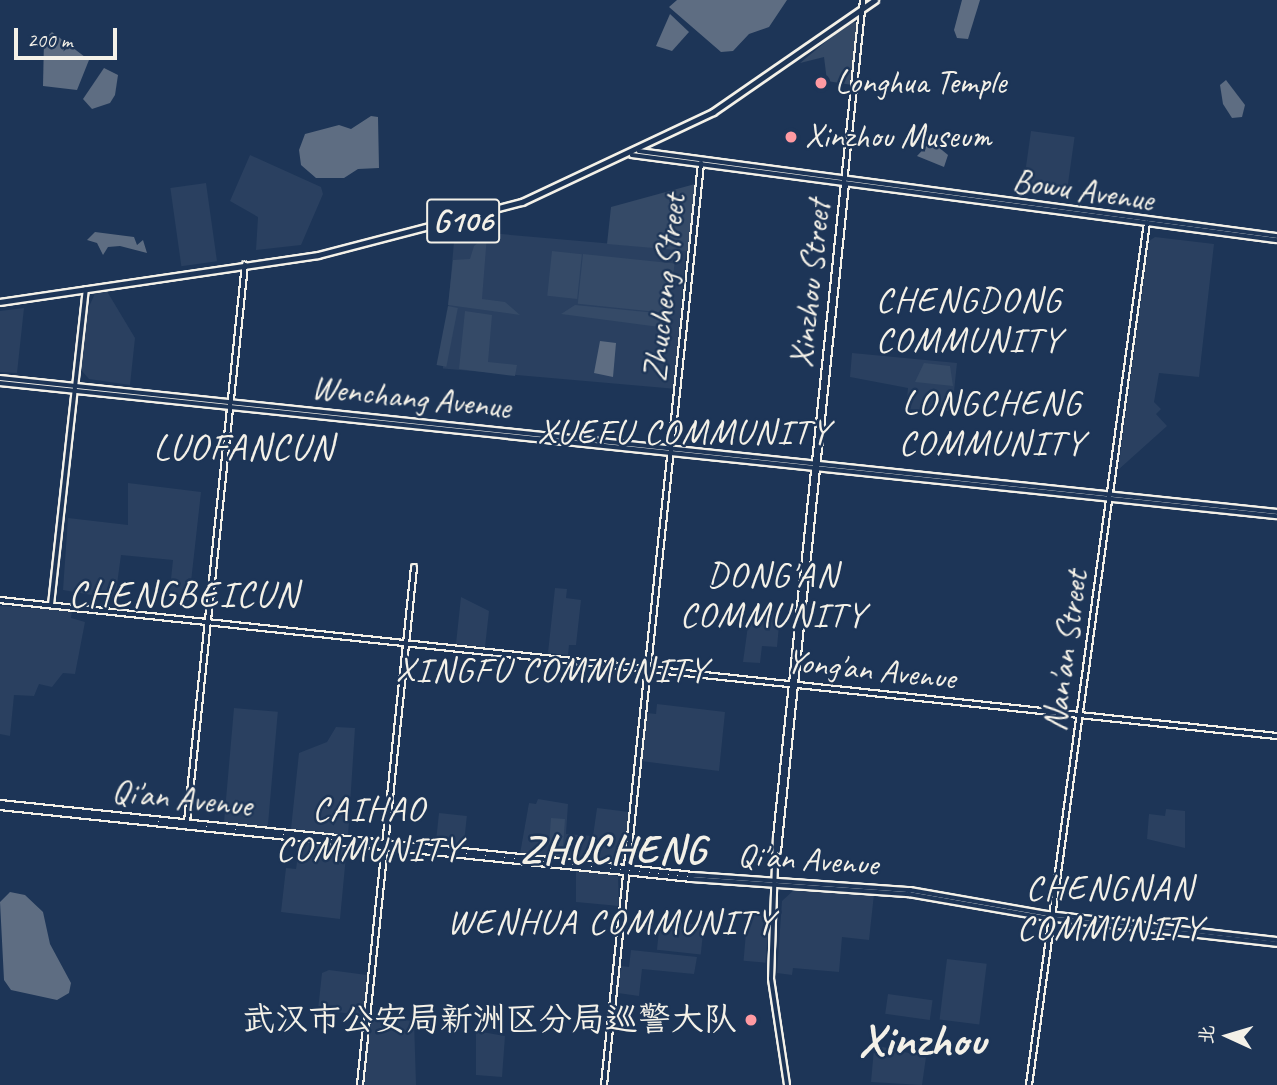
<!DOCTYPE html>
<html>
<head>
<meta charset="utf-8">
<style>
  body { margin:0 }
  #map { position:relative; width:1277px; height:1085px; overflow:hidden; background:#1d3557; font-family:Caveat,"LXGW WenKai TC",sans-serif }
  div>[style] { position:absolute }
  .built>* { inset:0; background:#2a4060; transform-origin:0 0 }
  .green>* { inset:0; background:#354a67; transform-origin:0 0 }
  .water>* { inset:0; background:#5e6d82 }
  .roads { filter:drop-shadow(2px 0 #f4f1e8) drop-shadow(-2px 0 #f4f1e8) drop-shadow(0 2px #f4f1e8) drop-shadow(0 -2px #f4f1e8) }
  .tertiary>* { height:3.5px; margin:-1.75px; padding:0 1.75px; transform-origin:1.75px; border-radius:1.75px; background:#1d3557 }
  .secondary>* { height:3.5px; margin:-1.75px; padding:0 1.75px; transform-origin:1.75px; border-radius:1.75px; background:#1d3557 }
  .trunk>* { height:5px; margin:-2.5px; padding:0 2.5px; transform-origin:2.5px; border-radius:2.5px; background:#1d3557 }
  .dots>* { width:19px; height:19px; translate:-50% -50%; box-sizing:border-box; border:4px solid #1d3557; border-radius:50% }
  span { translate:-50% -50%; white-space:nowrap; text-align:center; line-height:1.15; -webkit-text-stroke:5px #1d3557; paint-order:stroke }
  .shield-label span { padding:2px 5px; background:#1d3557; border:2px solid; border-radius:5px; -webkit-text-stroke-width:0 }
  .shield-label { font-size:32px; color:#f4f1e8; font-weight:700 }
  .poi-label { font-size:33px; color:#f4f1e8 }
  .left { translate:0 -50%; text-align:left }
  .right { translate:-100% -50%; text-align:right }
  .street-label { font-size:33px; color:#f4f1e8 }
  .neighbourhood-label { font-size:35px; color:#f4f1e8; letter-spacing:2px }
  .quarter-label { font-size:37px; color:#f4f1e8; letter-spacing:2px }
  .district-label { font-size:40px; color:#f4f1e8; font-weight:700; letter-spacing:2px }
  .town-label { font-size:47px; color:#f4f1e8; font-weight:700 }
  .north { position:absolute; left:1193px; top:1001px; width:70px; height:70px; -webkit-text-stroke:5px #1d3557; paint-order:stroke; rotate:274deg; font-size:19px; font-weight:700; line-height:28px; text-align:center; color:#f4f1e8 }
  .north::after { content:''; display:block; margin:auto; width:24px; height:32px; background:#f4f1e8; clip-path:polygon(50% 0,100% 100%,50% 72%,0 100%) }
  .scale { position:absolute; left:14px; top:28px; width:103px; height:32px; box-sizing:border-box; border:4px solid #f4f1e8; border-top:0; padding-left:9px; font-size:21px; line-height:24px; white-space:nowrap; color:#f4f1e8; -webkit-text-stroke:5px #1d3557; paint-order:stroke }
</style>
</head>
<body>
<div id="map">
  <div class="built">
    <div style="left:1031px;top:131px;width:44px;height:59px;rotate:8deg"></div>
    <div style="clip-path:polygon(250px 155px,321px 187px,323px 194px,301px 245px,256px 250px,258px 217px,230px 201px)"></div>
    <div style="left:206px;top:183px;width:79px;height:36px;rotate:82deg"></div>
    <div style="left:455px;top:230px;width:232px;height:139px;rotate:5deg"></div>
    <div style="clip-path:polygon(1155px 237px,1214px 244px,1199px 377px,1159px 373px,1154px 402px,1161px 409px,1156px 414px,1167px 426px,1118px 470px,1149px 241px)"></div>
    <div style="clip-path:polygon(105px 288px,135px 338px,130px 385px,89px 379px,81px 370px,87px 311px,97px 289px)"></div>
    <div style="clip-path:polygon(24px 308px,17px 373px,0 372px,0 311px)"></div>
    <div style="clip-path:polygon(852px 353px,957px 363px,952px 411px,906px 409px,908px 388px,850px 377px)"></div>
    <div style="clip-path:polygon(128px 483px,201px 492px,189px 600px,169px 598px,173px 560px,121px 555px,115px 599px,63px 590px,68px 518px,128px 525px)"></div>
    <div style="clip-path:polygon(555px 588px,567px 589px,566px 598px,581px 600px,576px 645px,569px 645px,568px 655px,548px 653px)"></div>
    <div style="clip-path:polygon(461px 597px,489px 611px,485px 647px,456px 644px)"></div>
    <div style="clip-path:polygon(0 606px,72px 611px,71px 618px,85px 622px,75px 674px,63px 673px,52px 687px,39px 684px,34px 696px,14px 695px,10px 736px,0 734px)"></div>
    <div style="clip-path:polygon(750px 611px,780px 614px,777px 647px,762px 646px,760px 663px,743px 662px)"></div>
    <div style="clip-path:polygon(657px 704px,725px 712px,719px 771px,641px 761px,647px 713px,656px 714px)"></div>
    <div style="left:234px;top:708px;width:44px;height:115px;rotate:5deg"></div>
    <div style="clip-path:polygon(336px 727px,355px 728px,348px 836px,291px 829px,299px 753px,327px 742px)"></div>
    <div style="clip-path:polygon(538px 799px,568px 804px,566px 834px,593px 836px,597px 808px,629px 812px,623px 865px,520px 854px,529px 803px,536px 804px)"></div>
    <div style="clip-path:polygon(1166px 809px,1185px 811px,1185px 848px,1147px 839px,1149px 814px,1165px 816px)"></div>
    <div style="left:439px;top:813px;width:28px;height:32px;rotate:6deg"></div>
    <div style="clip-path:polygon(300px 841px,347px 845px,340px 919px,281px 912px,286px 868px,296px 869px)"></div>
    <div style="clip-path:polygon(576px 870px,618px 876px,619px 906px,576px 902px)"></div>
    <div style="clip-path:polygon(795px 889px,874px 894px,869px 940px,842px 937px,839px 972px,793px 968px,792px 975px,777px 973px,782px 901px)"></div>
    <div style="left:748px;top:910px;width:22px;height:51px;rotate:5deg"></div>
    <div style="left:660px;top:921px;width:44px;height:29px;rotate:6deg"></div>
    <div style="clip-path:polygon(631px 950px,697px 957px,694px 974px,642px 969px,639px 996px,618px 993px,621px 966px,629px 967px)"></div>
    <div style="left:947px;top:959px;width:40px;height:61px;rotate:7deg"></div>
    <div style="clip-path:polygon(329px 970px,367px 975px,363px 1015px,318px 1010px,322px 973px)"></div>
    <div style="left:888px;top:994px;width:45px;height:20px;rotate:8deg"></div>
    <div style="clip-path:polygon(371px 1017px,414px 1021px,416px 1085px,364px 1085px)"></div>
    <div style="clip-path:polygon(476px 1031px,505px 1036px,502px 1077px,476px 1075px)"></div>
    <div style="clip-path:polygon(883px 1047px,926px 1057px,922px 1085px,871px 1082px,874px 1049px)"></div>
  </div>
  <div class="green">
    <div style="clip-path:polygon(851px 21px,858px 24px,852px 85px,827px 81px,824px 57px,800px 63px)"></div>
    <div style="clip-path:polygon(695px 184px,688px 251px,607px 244px,611px 207px)"></div>
    <div style="clip-path:polygon(487px 235px,482px 299px,505px 302px,520px 315px,448px 305px,453px 260px,470px 259px,474px 246px)"></div>
    <div style="left:552px;top:251px;width:30px;height:45px;rotate:6deg"></div>
    <div style="left:583px;top:254px;width:92px;height:50px;rotate:6deg"></div>
    <div style="clip-path:polygon(575px 305px,667px 314px,667px 328px,561px 314px)"></div>
    <div style="left:448px;top:306px;width:10px;height:60px;rotate:11deg"></div>
    <div style="clip-path:polygon(465px 311px,492px 315px,488px 362px,517px 365px,515px 376px,459px 369px)"></div>
    <div style="clip-path:polygon(924px 363px,950px 366px,953px 386px,915px 382px)"></div>
    <div style="left:551px;top:818px;width:14px;height:33px;rotate:4deg"></div>
  </div>
  <div class="water">
    <div style="clip-path:polygon(677px 0,787px 0,769px 27px,749px 34px,733px 51px,721px 52px,669px 7px)"></div>
    <div style="clip-path:polygon(962px 0,980px 0,968px 39px,957px 38px,954px 30px)"></div>
    <div style="clip-path:polygon(670px 14px,689px 32px,672px 51px,656px 46px)"></div>
    <div style="clip-path:polygon(52px 32px,89px 60px,77px 90px,43px 86px,44px 40px)"></div>
    <div style="clip-path:polygon(104px 68px,118px 75px,115px 95px,110px 103px,92px 109px,83px 99px)"></div>
    <div style="clip-path:polygon(1226px 80px,1245px 105px,1242px 117px,1232px 118px,1223px 104px,1220px 85px)"></div>
    <div style="clip-path:polygon(371px 116px,378px 117px,379px 168px,358px 169px,344px 178px,316px 178px,301px 165px,299px 150px,305px 134px,339px 125px,351px 129px)"></div>
    <div style="clip-path:polygon(931px 141px,948px 155px,944px 167px,917px 156px)"></div>
    <div style="clip-path:polygon(95px 232px,134px 237px,137px 245px,143px 240px,147px 253px,120px 246px,108px 247px,103px 255px,97px 243px,87px 240px)"></div>
    <div style="clip-path:polygon(600px 341px,616px 343px,613px 377px,594px 373px)"></div>
    <div style="clip-path:polygon(10px 892px,25px 895px,43px 912px,50px 944px,71px 983px,69px 993px,57px 1000px,11px 990px,4px 980px,0 902px)"></div>
  </div>
  <div class="roads">
    <div class="tertiary">
      <div style="left:0;top:600px;width:1284px;rotate:6.08deg"></div>
      <div style="left:51px;top:605px;width:317px;rotate:-83.7deg"></div>
      <div style="left:187px;top:822px;width:560px;rotate:-84.06deg"></div>
      <div style="left:360px;top:1085px;width:520px;rotate:-84.04deg"></div>
      <div style="left:604px;top:1085px;width:927px;rotate:-83.99deg"></div>
    </div>
    <div class="secondary">
      <div style="left:639px;top:151px;width:644px;rotate:7.59deg"></div>
      <div style="left:632px;top:155px;width:651px;rotate:7.51deg"></div>
      <div style="left:0;top:378px;width:1284px;rotate:5.99deg"></div>
      <div style="left:0;top:383px;width:1284px;rotate:5.95deg"></div>
      <div style="left:0;top:803px;width:697px;rotate:5.93deg"></div>
      <div style="left:693px;top:875px;width:218px;rotate:4deg"></div>
      <div style="left:910px;top:890px;width:140px;rotate:9.9deg"></div>
      <div style="left:1048px;top:914px;width:230px;rotate:6.5deg"></div>
      <div style="left:0;top:807px;width:696px;rotate:5.94deg"></div>
      <div style="left:692px;top:879px;width:218px;rotate:4deg"></div>
      <div style="left:909px;top:894px;width:140px;rotate:9.9deg"></div>
      <div style="left:1047px;top:918px;width:231px;rotate:6.4deg"></div>
      <div style="left:778px;top:851px;width:670px;rotate:-84.18deg"></div>
      <div style="left:787px;top:1085px;width:107px;rotate:-98.6deg"></div>
      <div style="left:771px;top:979px;width:141px;rotate:-88deg"></div>
      <div style="left:776px;top:838px;width:843px;rotate:-84.07deg"></div>
      <div style="left:1029px;top:1085px;width:870px;rotate:-82.21deg"></div>
    </div>
    <div class="trunk">
      <div style="left:0;top:302px;width:321px;rotate:-8.4deg"></div>
      <div style="left:318px;top:255px;width:211px;rotate:-14.6deg"></div>
      <div style="left:522px;top:202px;width:211px;rotate:-25.2deg"></div>
      <div style="left:713px;top:112px;width:197px;rotate:-34.7deg"></div>
    </div>
  </div>
  <div class="dots">
    <div style="left:821px;top:83px;background:#ff9aa2"></div>
    <div style="left:791px;top:137px;background:#ff9aa2"></div>
    <div style="left:751px;top:1020px;background:#ff9aa2"></div>
  </div>
  <div class="shield-label">
    <span style="left:463px;top:221px">G106</span>
  </div>
  <div class="poi-label">
    <span class="left" style="left:835px;top:83px">Longhua Temple</span>
    <span class="left" style="left:805px;top:137px">Xinzhou Museum</span>
    <span class="right" style="left:737px;top:1020px">武汉市公安局新洲区分局巡警大队</span>
  </div>
  <div class="street-label">
    <span style="left:1083px;top:191px;rotate:8deg">Bowu Avenue</span>
    <span style="left:811px;top:284px;rotate:-84deg">Xinzhou Street</span>
    <span style="left:665px;top:288px;rotate:-84deg">Zhucheng Street</span>
    <span style="left:411px;top:398px;rotate:6deg">Wenchang Avenue</span>
    <span style="left:1066px;top:651px;rotate:-82deg">Nan'an Street</span>
    <span style="left:871px;top:670px;rotate:6deg">Yong'an Avenue</span>
    <span style="left:182px;top:799px;rotate:6deg">Qi'an Avenue</span>
    <span style="left:808px;top:860px;rotate:4deg">Qi'an Avenue</span>
  </div>
  <div class="neighbourhood-label">
    <span style="left:969px;top:320px">CHENGDONG<br>COMMUNITY</span>
    <span style="left:992px;top:423px">LONGCHENG<br>COMMUNITY</span>
    <span style="left:684px;top:432px">XUEFU COMMUNITY</span>
    <span style="left:773px;top:595px">DONG'AN<br>COMMUNITY</span>
    <span style="left:552px;top:670px">XINGFU COMMUNITY</span>
    <span style="left:369px;top:829px">CAIHAO<br>COMMUNITY</span>
    <span style="left:1110px;top:908px">CHENGNAN<br>COMMUNITY</span>
    <span style="left:611px;top:922px">WENHUA COMMUNITY</span>
  </div>
  <div class="quarter-label">
    <span style="left:244px;top:447px">LUOFANCUN</span>
    <span style="left:184px;top:594px">CHENGBEICUN</span>
  </div>
  <div class="district-label">
    <span style="left:614px;top:849px">ZHUCHENG</span>
  </div>
  <div class="town-label">
    <span style="left:922px;top:1040px">Xinzhou</span>
  </div>
  <div class="north">北</div>
  <div class="scale">200 m</div>
</div>
</body>
</html>
